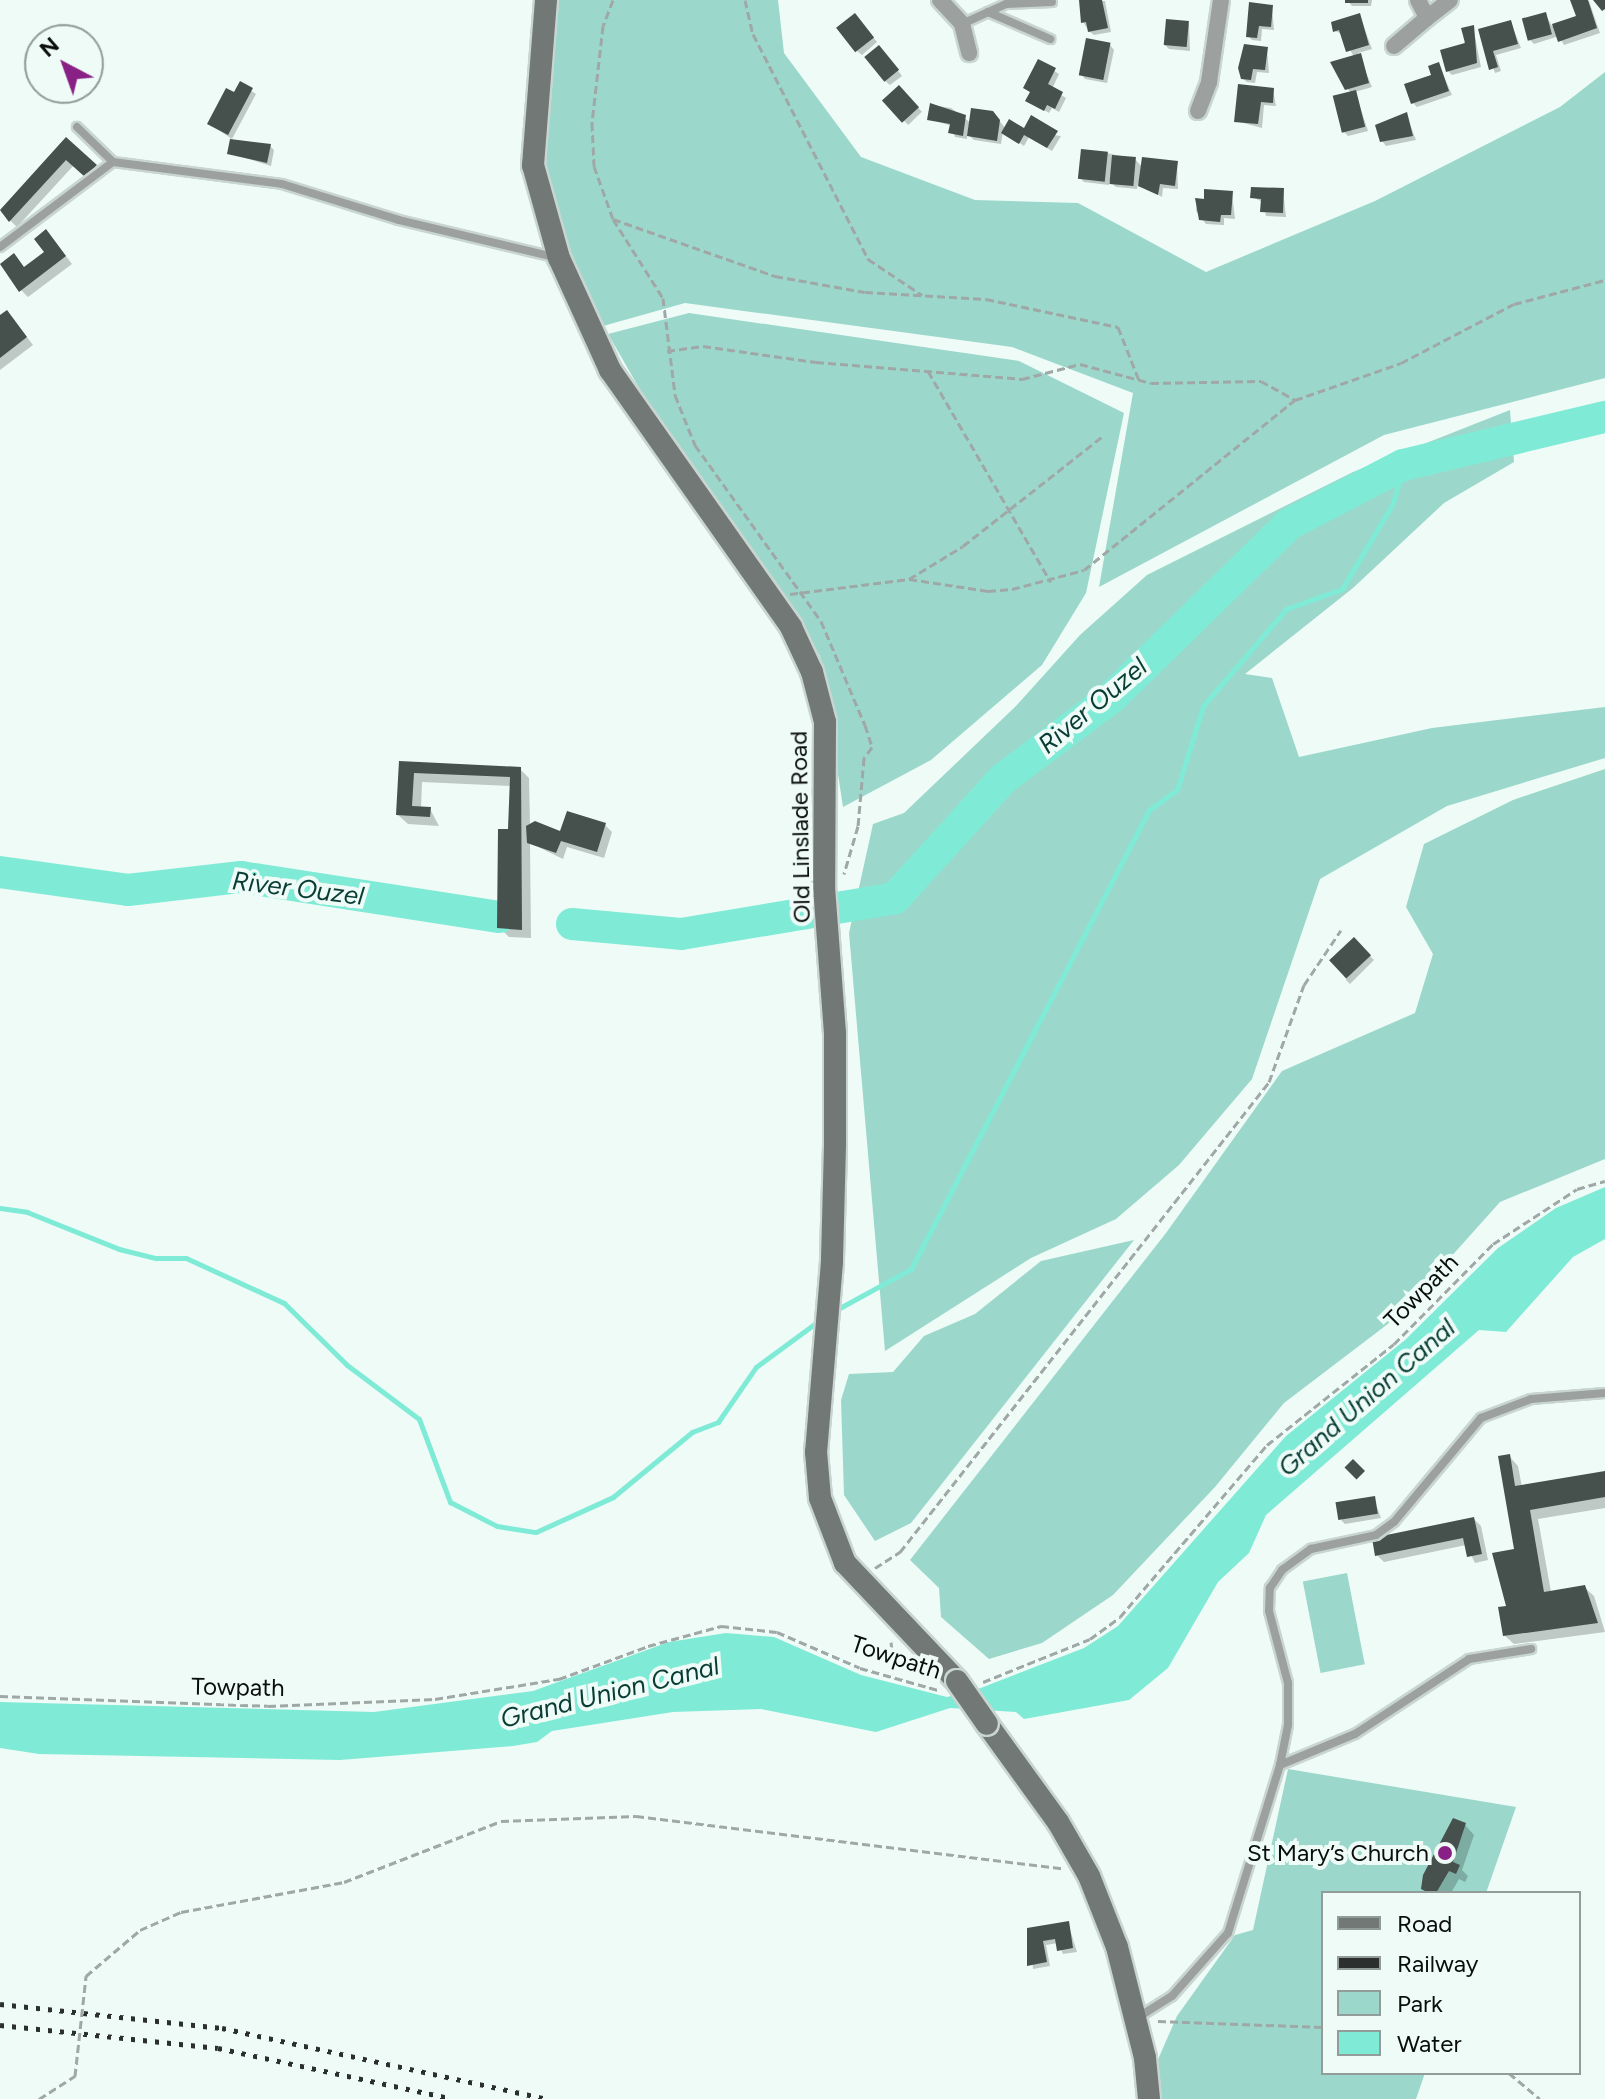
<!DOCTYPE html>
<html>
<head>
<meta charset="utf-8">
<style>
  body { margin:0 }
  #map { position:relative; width:1605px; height:2099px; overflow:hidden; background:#eefbf7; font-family:Figtree,sans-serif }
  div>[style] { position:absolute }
  .green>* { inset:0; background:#9bd8cb; transform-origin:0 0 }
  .water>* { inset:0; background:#7febd6 }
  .shadow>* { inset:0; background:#0003; transform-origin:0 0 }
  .stream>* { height:5px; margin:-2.5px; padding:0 2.5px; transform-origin:2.5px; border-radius:2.5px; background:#7febd6 }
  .river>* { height:32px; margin:-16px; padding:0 16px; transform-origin:16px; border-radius:16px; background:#7febd6 }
  .building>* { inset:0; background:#46504d; transform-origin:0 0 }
  .path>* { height:3px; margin-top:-1.5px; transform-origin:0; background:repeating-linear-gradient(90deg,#9fa8a6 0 8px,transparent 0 12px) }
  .roads { filter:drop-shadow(2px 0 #c9d5d1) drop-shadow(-2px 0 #c9d5d1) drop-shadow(0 2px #c9d5d1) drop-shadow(0 -2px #c9d5d1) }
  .lane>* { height:8px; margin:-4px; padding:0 4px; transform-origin:4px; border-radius:4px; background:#9ca1a0 }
  .street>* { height:16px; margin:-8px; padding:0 8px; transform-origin:8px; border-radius:8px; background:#9ca1a0 }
  .secondary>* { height:22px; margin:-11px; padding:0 11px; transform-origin:11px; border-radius:11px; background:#717876 }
  .rail>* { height:5px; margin-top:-2.5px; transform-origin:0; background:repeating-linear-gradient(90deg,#2b302f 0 4px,transparent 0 12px) }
  .path-bridge>* { height:3px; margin-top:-1.5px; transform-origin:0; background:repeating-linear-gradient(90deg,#9fa8a6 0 8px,transparent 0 12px) }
  .bridges { filter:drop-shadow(2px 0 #c9d5d1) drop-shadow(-2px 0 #c9d5d1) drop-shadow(0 2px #c9d5d1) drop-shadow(0 -2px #c9d5d1) }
  .secondary-bridge>* { height:22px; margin:-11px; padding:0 11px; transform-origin:11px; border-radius:11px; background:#717876 }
  .dots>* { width:22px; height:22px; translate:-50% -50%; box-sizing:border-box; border:4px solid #eefbf7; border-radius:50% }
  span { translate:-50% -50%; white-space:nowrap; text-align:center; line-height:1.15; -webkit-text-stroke:8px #eefbf7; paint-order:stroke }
  .street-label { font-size:24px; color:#090d0c }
  .poi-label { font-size:24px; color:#090d0c }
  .right { translate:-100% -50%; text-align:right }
  .water-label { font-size:26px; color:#093d34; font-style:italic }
  .legend { position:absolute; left:1321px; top:1891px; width:260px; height:184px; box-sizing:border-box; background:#eefbf7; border:2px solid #929c99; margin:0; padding:10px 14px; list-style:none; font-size:24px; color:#090d0c }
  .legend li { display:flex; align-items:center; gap:16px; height:40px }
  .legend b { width:40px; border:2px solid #929c99 }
  .north { position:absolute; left:24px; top:24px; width:80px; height:80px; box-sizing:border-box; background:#eefbf7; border:2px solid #929c99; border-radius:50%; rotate:319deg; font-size:22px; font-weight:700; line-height:32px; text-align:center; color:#090d0c }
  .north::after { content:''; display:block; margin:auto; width:28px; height:36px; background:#892086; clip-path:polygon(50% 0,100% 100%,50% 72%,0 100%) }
</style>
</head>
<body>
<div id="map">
  <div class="green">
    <div style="clip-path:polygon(550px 0,778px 0,784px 53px,861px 157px,975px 200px,1078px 203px,1206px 272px,1375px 201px,1560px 107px,1605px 72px,1605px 378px,1384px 435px,1099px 587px,1133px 393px,1012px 347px,685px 303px,596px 328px,537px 164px)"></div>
    <div style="clip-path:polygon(689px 313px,1019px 361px,1124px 413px,1086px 593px,1042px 665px,931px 760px,843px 807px,820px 656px,650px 407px,608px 334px)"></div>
    <div style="clip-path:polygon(1510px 410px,1514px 462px,1444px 503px,1353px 588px,1245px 674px,1272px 678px,1299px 757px,1432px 728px,1605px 707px,1605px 758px,1447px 806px,1320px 879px,1252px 1079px,1179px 1165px,1116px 1219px,1031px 1258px,885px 1351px,849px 933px,873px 824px,904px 813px,1016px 706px,1080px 635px,1147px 575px,1353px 472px)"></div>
    <div style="clip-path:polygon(1605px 769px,1605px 1159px,1500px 1202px,1397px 1317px,1284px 1403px,1215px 1487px,1113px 1595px,1042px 1643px,989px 1659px,941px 1617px,939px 1588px,910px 1560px,1166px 1233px,1282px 1071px,1415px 1013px,1433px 954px,1406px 907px,1424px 844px,1513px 800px)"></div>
    <div style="clip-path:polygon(1134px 1240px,911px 1523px,875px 1541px,844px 1495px,841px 1400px,849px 1374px,893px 1372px,924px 1336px,975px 1314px,1041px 1261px)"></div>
    <div style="left:1347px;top:1573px;width:93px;height:45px;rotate:79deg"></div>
    <div style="clip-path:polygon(1288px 1769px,1516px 1807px,1486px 1893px,1323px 1893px,1323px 2073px,1425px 2073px,1416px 2099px,1162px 2099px,1156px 2064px,1177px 2016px,1235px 1935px,1253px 1930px)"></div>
  </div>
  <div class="water">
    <div style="clip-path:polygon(1605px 1187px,1605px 1239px,1573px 1257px,1506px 1332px,1479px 1330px,1266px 1515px,1249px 1553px,1218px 1582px,1168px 1668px,1129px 1700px,1024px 1719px,1016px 1712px,950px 1708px,876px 1732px,761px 1709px,673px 1712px,552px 1731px,537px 1742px,513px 1746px,340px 1760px,39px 1754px,0 1748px,0 1702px,374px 1712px,533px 1691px,669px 1642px,726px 1633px,774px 1637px,861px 1675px,947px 1697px,973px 1691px,1084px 1648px,1118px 1626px,1286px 1436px,1405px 1340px,1498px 1248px,1556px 1208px)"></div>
  </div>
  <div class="shadow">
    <div style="clip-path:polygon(1085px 0,1105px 1px,1111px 32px,1094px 35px,1089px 31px,1083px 22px)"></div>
    <div style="clip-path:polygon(1347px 0,1372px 0,1371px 6px,1352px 6px)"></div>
    <div style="clip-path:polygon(1576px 0,1589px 1px,1600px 33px,1564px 45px,1559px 36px,1534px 44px,1530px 40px,1545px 14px,1552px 26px,1578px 17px)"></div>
    <div style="clip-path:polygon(1272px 7px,1274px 30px,1262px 29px,1261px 41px,1252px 40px,1248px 36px)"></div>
    <div style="clip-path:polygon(1360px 16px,1372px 49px,1358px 53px,1372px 87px,1355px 92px,1368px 131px,1348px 136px,1343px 131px,1351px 93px,1347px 88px,1354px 57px,1342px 34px,1335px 31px)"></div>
    <div style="clip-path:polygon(859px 20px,877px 42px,862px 55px,857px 51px)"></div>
    <div style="clip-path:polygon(1189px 23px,1190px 51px,1169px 49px,1165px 45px)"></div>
    <div style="clip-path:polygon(1511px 23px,1521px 48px,1496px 55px,1501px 71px,1495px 73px,1480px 31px)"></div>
    <div style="clip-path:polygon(1473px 27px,1481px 67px,1452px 75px,1448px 71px)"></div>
    <div style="clip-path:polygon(1110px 45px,1114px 50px,1107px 83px,1085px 79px,1081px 74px)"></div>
    <div style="clip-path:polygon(1267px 49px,1269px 73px,1257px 72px,1255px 83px,1247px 82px,1242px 78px)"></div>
    <div style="clip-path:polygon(883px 51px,902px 76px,890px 85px,885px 81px)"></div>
    <div style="clip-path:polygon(1039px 61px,1059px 74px,1052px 89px,1066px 98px,1059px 112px,1052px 108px,1049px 113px,1027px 100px,1031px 93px,1026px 88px)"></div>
    <div style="clip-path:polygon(1439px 65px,1452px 95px,1417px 107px,1413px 103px)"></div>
    <div style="clip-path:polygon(241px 84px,256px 94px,232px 139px,210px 124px)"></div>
    <div style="left:899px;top:88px;width:33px;height:19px;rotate:46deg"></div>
    <div style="clip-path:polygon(1273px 90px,1276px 106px,1264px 105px,1262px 128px,1236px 121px)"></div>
    <div style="clip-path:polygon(932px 105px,951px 108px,971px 123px,997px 118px,1006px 129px,1061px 136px,1052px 151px,1029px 137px,1024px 146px,1003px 131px,1001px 144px,974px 140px,967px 134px,967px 139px,955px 137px,952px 126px,929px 119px)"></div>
    <div style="clip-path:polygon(1406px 114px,1416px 140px,1386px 146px,1382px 141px)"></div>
    <div style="clip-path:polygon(66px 140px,102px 173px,93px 183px,74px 165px,17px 227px,1px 212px)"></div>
    <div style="clip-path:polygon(270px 146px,274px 150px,271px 166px,229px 153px)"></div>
    <div style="clip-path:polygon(1107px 153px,1135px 159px,1142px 167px,1177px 163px,1178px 189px,1163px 188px,1162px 197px,1138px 183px,1137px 189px,1116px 187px,1109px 181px,1109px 185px,1084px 182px,1080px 178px)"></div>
    <div style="clip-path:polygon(1283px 190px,1286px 217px,1266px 216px,1263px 202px,1252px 197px)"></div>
    <div style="clip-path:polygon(1232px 193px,1235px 219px,1224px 218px,1224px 225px,1206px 224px,1196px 211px,1197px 200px)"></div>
    <div style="clip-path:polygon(53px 239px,72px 264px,28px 297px,21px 290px,25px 269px,47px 253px)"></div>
    <div style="clip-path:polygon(0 318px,13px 319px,33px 345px,0 370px)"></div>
    <div style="clip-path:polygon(401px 763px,520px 769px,529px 778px,530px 826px,561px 833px,605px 825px,612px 832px,604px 858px,567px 847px,563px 859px,530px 843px,531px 938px,509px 937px,499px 927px,512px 786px,422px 782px,421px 809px,430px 809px,439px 826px,408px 824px,398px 815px)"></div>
    <div style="clip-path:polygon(1354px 940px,1374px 960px,1350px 984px,1346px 980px)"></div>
    <div style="clip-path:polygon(1509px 1456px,1518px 1466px,1522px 1487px,1605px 1473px,1605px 1508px,1538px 1519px,1551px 1592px,1584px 1587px,1594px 1596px,1605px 1632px,1514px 1644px,1504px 1635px,1517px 1551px)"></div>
    <div style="clip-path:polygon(1374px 1499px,1381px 1518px,1345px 1524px,1341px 1520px)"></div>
    <div style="clip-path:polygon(1474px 1519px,1481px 1526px,1488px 1560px,1475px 1563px,1466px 1545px,1384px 1562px,1377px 1555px)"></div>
    <div style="clip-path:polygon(1465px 1825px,1474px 1835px,1462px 1870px,1468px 1876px,1465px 1882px,1459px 1879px,1451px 1893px,1427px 1893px,1423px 1889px)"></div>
    <div style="clip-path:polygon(1068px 1923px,1077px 1952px,1063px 1954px,1058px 1943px,1046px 1945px,1050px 1966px,1033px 1969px,1029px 1930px)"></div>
  </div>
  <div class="stream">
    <div style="left:0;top:1208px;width:27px;rotate:8deg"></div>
    <div style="left:27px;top:1212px;width:99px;rotate:21.9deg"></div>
    <div style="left:119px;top:1249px;width:38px;rotate:14deg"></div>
    <div style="left:156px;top:1258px;width:30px"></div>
    <div style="left:186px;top:1258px;width:108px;rotate:24.7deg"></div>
    <div style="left:284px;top:1303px;width:88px;rotate:44.5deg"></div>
    <div style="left:347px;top:1365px;width:90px;rotate:36.9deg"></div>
    <div style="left:419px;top:1419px;width:89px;rotate:69.5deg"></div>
    <div style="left:450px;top:1502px;width:53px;rotate:27.1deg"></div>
    <div style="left:497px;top:1526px;width:39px;rotate:9deg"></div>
    <div style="left:536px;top:1532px;width:85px;rotate:-24.4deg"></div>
    <div style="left:613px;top:1497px;width:102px;rotate:-39.4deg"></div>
    <div style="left:692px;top:1432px;width:28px;rotate:-21deg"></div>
    <div style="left:718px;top:1422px;width:67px;rotate:-55.4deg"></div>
    <div style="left:756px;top:1367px;width:81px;rotate:-36.4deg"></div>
    <div style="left:836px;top:1310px;width:85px;rotate:-28.7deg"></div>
    <div style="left:911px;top:1269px;width:517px;rotate:-62.59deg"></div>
    <div style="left:1149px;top:810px;width:34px;rotate:-36deg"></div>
    <div style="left:1177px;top:790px;width:88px;rotate:-72.8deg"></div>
    <div style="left:1203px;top:706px;width:128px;rotate:-49.4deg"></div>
    <div style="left:1286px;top:609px;width:59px;rotate:-19.7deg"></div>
    <div style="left:1342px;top:589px;width:100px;rotate:-59.3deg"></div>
    <div style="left:1393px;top:503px;width:39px;rotate:-75deg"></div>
  </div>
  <div class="river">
    <div style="left:0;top:872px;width:129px;rotate:8deg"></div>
    <div style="left:128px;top:890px;width:114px;rotate:-6.6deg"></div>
    <div style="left:241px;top:877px;width:262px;rotate:8.8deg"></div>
    <div style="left:572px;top:924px;width:109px;rotate:5.2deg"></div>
    <div style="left:681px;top:934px;width:217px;rotate:-9.5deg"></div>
    <div style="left:895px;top:898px;width:162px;rotate:-47.8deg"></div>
    <div style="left:1004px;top:778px;width:134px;rotate:-36.8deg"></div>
    <div style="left:1111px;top:698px;width:249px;rotate:-44.3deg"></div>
    <div style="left:1289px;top:524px;width:128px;rotate:-27.4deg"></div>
    <div style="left:1403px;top:465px;width:208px;rotate:-13.4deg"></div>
  </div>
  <div class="building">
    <div style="clip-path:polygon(1079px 0,1102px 0,1108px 28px,1088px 32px,1086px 22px,1081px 23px)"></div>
    <div style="left:1345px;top:0;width:23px;height:3px"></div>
    <div style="clip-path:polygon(1570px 0,1588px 0,1597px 28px,1558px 42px,1552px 24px,1576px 16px)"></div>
    <div style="clip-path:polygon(1593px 0,1605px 0,1605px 9px,1602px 11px)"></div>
    <div style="clip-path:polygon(1249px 2px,1273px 5px,1271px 27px,1259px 26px,1257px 38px,1246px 37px)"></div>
    <div style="left:1546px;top:12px;width:23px;height:25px;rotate:75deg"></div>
    <div style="left:855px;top:13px;width:31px;height:24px;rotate:52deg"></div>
    <div style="clip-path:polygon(1360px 13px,1369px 45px,1346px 52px,1339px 30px,1333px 32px,1331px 22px)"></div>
    <div style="left:1166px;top:19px;width:23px;height:26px;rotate:5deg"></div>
    <div style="clip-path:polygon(1511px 20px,1518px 44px,1493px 51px,1498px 67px,1489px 70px,1478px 29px)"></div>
    <div style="clip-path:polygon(1474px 25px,1477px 63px,1446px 72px,1440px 50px,1465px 43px,1461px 28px)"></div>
    <div style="left:1086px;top:38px;width:25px;height:38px;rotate:11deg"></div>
    <div style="clip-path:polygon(1244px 44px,1268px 47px,1265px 70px,1253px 69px,1251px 80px,1241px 79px,1238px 68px)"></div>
    <div style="left:879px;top:45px;width:32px;height:19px;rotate:51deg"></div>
    <div style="clip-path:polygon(1361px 53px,1369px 83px,1345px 90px,1330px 62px)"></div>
    <div style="clip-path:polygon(1038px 59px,1056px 68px,1048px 84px,1063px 92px,1055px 109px,1047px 105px,1044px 111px,1025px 101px,1030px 92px,1023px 88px)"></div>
    <div style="clip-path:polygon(1439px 62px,1449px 91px,1411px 104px,1404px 84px,1431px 75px,1428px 66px)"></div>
    <div style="clip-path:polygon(240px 81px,253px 88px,228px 135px,207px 124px,226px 88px,234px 92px)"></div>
    <div style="clip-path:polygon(1238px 84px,1274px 88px,1273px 103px,1261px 102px,1258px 124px,1234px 122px)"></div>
    <div style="left:899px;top:85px;width:30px;height:23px;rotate:48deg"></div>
    <div style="left:1356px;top:90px;width:38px;height:24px;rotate:76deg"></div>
    <div style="clip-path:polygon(930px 103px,966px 115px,963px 136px,948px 133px,950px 124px,927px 120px)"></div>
    <div style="clip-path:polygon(971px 108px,993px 111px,1000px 120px,997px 141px,967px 136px)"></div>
    <div style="clip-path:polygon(1407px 112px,1413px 136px,1380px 142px,1375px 125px)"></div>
    <div style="clip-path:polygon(1031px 115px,1058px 131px,1047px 148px,1024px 135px,1019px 144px,1001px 133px,1009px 119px,1024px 128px)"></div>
    <div style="clip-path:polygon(66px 137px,97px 165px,85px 177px,66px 160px,9px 222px,0 210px)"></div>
    <div style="clip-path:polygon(230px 139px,271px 144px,267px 163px,227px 154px)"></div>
    <div style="left:1081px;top:149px;width:27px;height:30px;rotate:6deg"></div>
    <div style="left:1112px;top:155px;width:24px;height:29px;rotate:5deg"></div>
    <div style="clip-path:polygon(1142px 157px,1178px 161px,1175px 186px,1160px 184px,1158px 195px,1138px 186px)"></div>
    <div style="clip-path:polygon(1251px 187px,1284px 188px,1283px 213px,1260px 212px,1261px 199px,1250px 198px)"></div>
    <div style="clip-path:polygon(1204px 189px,1233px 191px,1231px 215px,1221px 215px,1220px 222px,1199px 220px,1195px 198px,1204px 199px)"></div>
    <div style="clip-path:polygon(46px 229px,66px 256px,19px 292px,0 264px,14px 253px,24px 267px,44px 252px,34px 239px)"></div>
    <div style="clip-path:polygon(7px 310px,27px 337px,0 358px,0 315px)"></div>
    <div style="clip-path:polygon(399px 761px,521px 767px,522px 930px,497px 928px,498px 829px,508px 829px,510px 777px,414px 773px,412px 806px,431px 807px,430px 817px,396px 815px)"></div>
    <div style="clip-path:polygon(567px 811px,606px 823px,597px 852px,561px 841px,556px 853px,527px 843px,526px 826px,535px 821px,560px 831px)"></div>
    <div style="left:1354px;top:937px;width:25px;height:34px;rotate:47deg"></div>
    <div style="clip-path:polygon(1510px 1454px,1515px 1486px,1605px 1471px,1605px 1497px,1530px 1510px,1544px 1592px,1585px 1585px,1598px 1623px,1503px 1636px,1498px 1607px,1506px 1606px,1492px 1553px,1514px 1549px,1498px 1456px)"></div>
    <div style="left:1353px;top:1459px;width:17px;height:12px;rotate:45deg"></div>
    <div style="left:1375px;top:1496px;width:18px;height:40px;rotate:81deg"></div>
    <div style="clip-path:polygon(1474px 1517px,1482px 1554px,1467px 1557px,1463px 1538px,1375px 1556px,1372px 1538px)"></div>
    <div style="clip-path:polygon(1453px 1818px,1466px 1823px,1453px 1862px,1460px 1865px,1456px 1874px,1449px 1871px,1436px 1893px,1429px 1893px,1421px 1889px,1423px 1875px)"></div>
    <div style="clip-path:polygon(1069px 1921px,1073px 1948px,1057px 1951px,1055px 1939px,1043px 1941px,1047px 1962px,1027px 1966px,1027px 1928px)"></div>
  </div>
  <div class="path">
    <div style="left:613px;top:0;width:28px;rotate:111deg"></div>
    <div style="left:603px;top:26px;width:98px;rotate:96.5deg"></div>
    <div style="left:592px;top:123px;width:43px;rotate:87.3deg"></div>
    <div style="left:594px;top:166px;width:56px;rotate:70.3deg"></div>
    <div style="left:613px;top:219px;width:93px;rotate:57.7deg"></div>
    <div style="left:663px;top:298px;width:98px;rotate:82.9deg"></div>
    <div style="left:675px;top:395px;width:54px;rotate:68.2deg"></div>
    <div style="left:695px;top:445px;width:216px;rotate:54.4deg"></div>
    <div style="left:821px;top:621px;width:113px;rotate:67.1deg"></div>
    <div style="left:865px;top:725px;width:23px;rotate:72deg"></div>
    <div style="left:872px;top:747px;width:14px;rotate:126deg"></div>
    <div style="left:864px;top:758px;width:68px;rotate:95deg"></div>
    <div style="left:858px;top:826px;width:50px;rotate:106.3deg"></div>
    <div style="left:745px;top:0;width:35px;rotate:77deg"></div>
    <div style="left:753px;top:34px;width:253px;rotate:62.9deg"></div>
    <div style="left:868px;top:259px;width:65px;rotate:33.7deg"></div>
    <div style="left:613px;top:219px;width:172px;rotate:19.4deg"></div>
    <div style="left:775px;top:276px;width:91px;rotate:10.1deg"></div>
    <div style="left:865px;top:292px;width:121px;rotate:3.3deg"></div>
    <div style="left:986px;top:299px;width:135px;rotate:12deg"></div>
    <div style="left:1118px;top:327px;width:57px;rotate:68.4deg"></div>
    <div style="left:667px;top:351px;width:36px;rotate:-8deg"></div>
    <div style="left:703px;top:346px;width:114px;rotate:8.1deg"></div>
    <div style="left:816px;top:362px;width:207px;rotate:4.7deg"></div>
    <div style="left:1022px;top:379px;width:60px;rotate:-14.5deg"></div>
    <div style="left:1080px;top:364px;width:73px;rotate:15deg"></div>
    <div style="left:1151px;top:383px;width:110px;rotate:-1deg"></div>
    <div style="left:1261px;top:381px;width:39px;rotate:29deg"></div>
    <div style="left:928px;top:371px;width:244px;rotate:59.8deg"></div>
    <div style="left:909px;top:579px;width:63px;rotate:-31.4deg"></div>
    <div style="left:963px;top:546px;width:179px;rotate:-38.2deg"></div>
    <div style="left:790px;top:594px;width:120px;rotate:-7.2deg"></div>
    <div style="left:909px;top:579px;width:80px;rotate:8.6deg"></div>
    <div style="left:988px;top:591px;width:24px;rotate:-5deg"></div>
    <div style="left:1012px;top:589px;width:74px;rotate:-14.8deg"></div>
    <div style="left:1084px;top:570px;width:271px;rotate:-38.9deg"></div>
    <div style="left:1295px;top:400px;width:112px;rotate:-19.2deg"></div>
    <div style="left:1401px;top:363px;width:127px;rotate:-27.6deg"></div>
    <div style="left:1514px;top:304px;width:94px;rotate:-14.8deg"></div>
    <div style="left:875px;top:1568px;width:30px;rotate:-33deg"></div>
    <div style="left:900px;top:1552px;width:598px;rotate:-51.86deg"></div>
    <div style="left:1269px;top:1082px;width:103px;rotate:-70.2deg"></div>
    <div style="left:1304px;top:985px;width:66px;rotate:-56.1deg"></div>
    <div style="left:891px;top:1642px;width:36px;rotate:84deg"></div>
    <div style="left:983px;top:1682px;width:115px;rotate:-21.9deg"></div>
    <div style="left:1090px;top:1639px;width:37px;rotate:-36deg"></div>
    <div style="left:1120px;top:1617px;width:226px;rotate:-49.5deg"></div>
    <div style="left:1267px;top:1445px;width:162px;rotate:-38.5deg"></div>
    <div style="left:1394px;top:1344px;width:141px;rotate:-45.3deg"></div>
    <div style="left:1493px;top:1244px;width:100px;rotate:-33.2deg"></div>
    <div style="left:1577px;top:1189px;width:29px;rotate:-16deg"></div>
    <div style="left:0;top:1696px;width:268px;rotate:2.1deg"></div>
    <div style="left:268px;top:1706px;width:167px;rotate:-2.4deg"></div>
    <div style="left:435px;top:1699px;width:126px;rotate:-9.2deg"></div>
    <div style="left:559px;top:1679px;width:95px;rotate:-20.3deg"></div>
    <div style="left:648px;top:1646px;width:76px;rotate:-15.3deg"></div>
    <div style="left:721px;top:1626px;width:56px;rotate:6.1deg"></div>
    <div style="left:777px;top:1632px;width:90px;rotate:23.4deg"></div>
    <div style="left:860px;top:1668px;width:81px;rotate:15.8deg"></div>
    <div style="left:86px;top:1976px;width:71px;rotate:-40.4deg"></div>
    <div style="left:140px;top:1930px;width:45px;rotate:-23.7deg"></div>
    <div style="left:181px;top:1912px;width:166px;rotate:-10.4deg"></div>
    <div style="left:344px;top:1882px;width:168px;rotate:-21.2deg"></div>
    <div style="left:501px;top:1821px;width:135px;rotate:-2.1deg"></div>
    <div style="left:636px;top:1816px;width:429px;rotate:7deg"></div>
    <div style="left:1158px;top:2021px;width:165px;rotate:2.1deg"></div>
    <div style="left:1509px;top:2073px;width:40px;rotate:40deg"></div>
    <div style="left:39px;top:2099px;width:43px;rotate:-32.6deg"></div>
  </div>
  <div class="roads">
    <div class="lane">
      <div style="left:988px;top:12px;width:68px;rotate:23.5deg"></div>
      <div style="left:962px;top:24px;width:48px;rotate:-24.4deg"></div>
      <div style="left:1006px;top:4px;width:46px;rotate:-2.5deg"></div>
      <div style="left:77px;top:127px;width:50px;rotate:44.2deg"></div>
      <div style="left:0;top:247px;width:141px;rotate:-37deg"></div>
      <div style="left:113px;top:162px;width:170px;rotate:7.4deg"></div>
      <div style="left:282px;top:184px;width:122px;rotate:17.1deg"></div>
      <div style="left:399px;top:220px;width:159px;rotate:13.4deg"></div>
      <div style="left:1280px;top:1765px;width:41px;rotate:-78.7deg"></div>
      <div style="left:1288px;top:1725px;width:42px;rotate:-90deg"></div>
      <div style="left:1288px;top:1683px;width:74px;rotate:-104.8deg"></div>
      <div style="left:1269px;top:1611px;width:23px;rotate:-88deg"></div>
      <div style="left:1270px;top:1588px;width:22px;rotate:-56deg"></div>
      <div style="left:1282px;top:1570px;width:36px;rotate:-36deg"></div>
      <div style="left:1311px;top:1549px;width:66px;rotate:-12.2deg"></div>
      <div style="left:1376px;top:1535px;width:22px;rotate:-36deg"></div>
      <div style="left:1394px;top:1522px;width:136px;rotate:-50.1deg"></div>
      <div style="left:1481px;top:1418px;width:53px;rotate:-20.8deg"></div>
      <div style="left:1531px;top:1399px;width:74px;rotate:-4.6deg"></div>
      <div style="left:1137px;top:2018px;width:41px;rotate:-32.2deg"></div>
      <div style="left:1172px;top:1996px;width:84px;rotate:-48.4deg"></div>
      <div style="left:1228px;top:1933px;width:176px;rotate:-72.8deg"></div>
      <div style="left:1280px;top:1765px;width:81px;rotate:-22.5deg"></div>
      <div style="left:1355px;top:1734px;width:136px;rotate:-33.3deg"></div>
      <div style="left:1469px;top:1659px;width:63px;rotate:-9.2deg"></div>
    </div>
    <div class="street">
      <div style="left:940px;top:0;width:33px;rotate:47deg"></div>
      <div style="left:962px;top:24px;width:30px;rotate:76deg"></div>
      <div style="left:1418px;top:0;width:20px;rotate:63deg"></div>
      <div style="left:1427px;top:18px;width:29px;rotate:-38deg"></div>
      <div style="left:1394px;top:46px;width:43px;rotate:-40.3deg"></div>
      <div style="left:1198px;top:111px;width:31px;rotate:-69deg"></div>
      <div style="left:1209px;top:82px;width:83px;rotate:-81.7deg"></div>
    </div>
    <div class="secondary">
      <div style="left:546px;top:0;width:166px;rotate:94.5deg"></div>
      <div style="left:533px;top:165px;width:97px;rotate:74.4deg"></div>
      <div style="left:559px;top:258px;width:123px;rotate:65.5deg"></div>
      <div style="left:610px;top:370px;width:314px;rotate:54.8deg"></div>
      <div style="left:791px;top:627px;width:50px;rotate:65deg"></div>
      <div style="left:812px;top:672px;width:52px;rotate:75.4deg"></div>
      <div style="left:825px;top:722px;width:165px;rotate:90.3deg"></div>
      <div style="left:824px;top:887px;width:146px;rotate:85.7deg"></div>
      <div style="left:835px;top:1033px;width:112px;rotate:90deg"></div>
      <div style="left:835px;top:1145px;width:117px;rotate:91.5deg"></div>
      <div style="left:832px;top:1262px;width:191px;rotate:94.8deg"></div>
      <div style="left:816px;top:1452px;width:46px;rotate:85deg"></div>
      <div style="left:820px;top:1498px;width:70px;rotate:69deg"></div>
      <div style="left:845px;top:1563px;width:163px;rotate:46.5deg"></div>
      <div style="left:987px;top:1724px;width:121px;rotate:54.1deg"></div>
      <div style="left:1058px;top:1822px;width:62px;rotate:60.1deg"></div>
      <div style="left:1089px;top:1876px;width:76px;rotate:68.5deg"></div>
      <div style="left:1117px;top:1947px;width:114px;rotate:75.8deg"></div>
      <div style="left:1145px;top:2058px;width:41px;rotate:84.4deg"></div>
    </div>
  </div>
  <div class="rail">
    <div style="left:0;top:2004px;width:223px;rotate:6.2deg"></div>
    <div style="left:222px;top:2028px;width:334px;rotate:12.3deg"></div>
    <div style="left:0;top:2025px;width:219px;rotate:6deg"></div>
    <div style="left:218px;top:2048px;width:240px;rotate:12.2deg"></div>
  </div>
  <div class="path-bridge">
    <div style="left:75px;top:2076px;width:101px;rotate:-83.7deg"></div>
  </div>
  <div class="bridges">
    <div class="secondary-bridge">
      <div style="left:957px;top:1681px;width:52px;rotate:55.1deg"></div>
    </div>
  </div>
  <div class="dots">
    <div style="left:1445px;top:1853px;background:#892086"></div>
  </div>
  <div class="street-label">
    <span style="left:800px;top:827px;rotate:-91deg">Old Linslade Road</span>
    <span style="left:1421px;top:1291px;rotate:-45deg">Towpath</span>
    <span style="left:896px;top:1657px;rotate:18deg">Towpath</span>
    <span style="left:238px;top:1687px;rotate:1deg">Towpath</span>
  </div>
  <div class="poi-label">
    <span class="right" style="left:1429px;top:1853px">St Mary’s Church</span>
  </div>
  <div class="water-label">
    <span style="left:1093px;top:706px;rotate:-40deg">River Ouzel</span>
    <span style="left:298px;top:889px;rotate:7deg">River Ouzel</span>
    <span style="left:1367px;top:1398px;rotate:-41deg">Grand Union Canal</span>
    <span style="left:610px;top:1693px;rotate:-14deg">Grand Union Canal</span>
  </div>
  <ul class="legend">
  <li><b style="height:10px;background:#717876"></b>Road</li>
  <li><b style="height:10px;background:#2b302f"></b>Railway</li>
  <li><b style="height:22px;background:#9bd8cb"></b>Park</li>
  <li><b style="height:22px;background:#7febd6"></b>Water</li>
  </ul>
  <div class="north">N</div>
</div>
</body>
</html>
